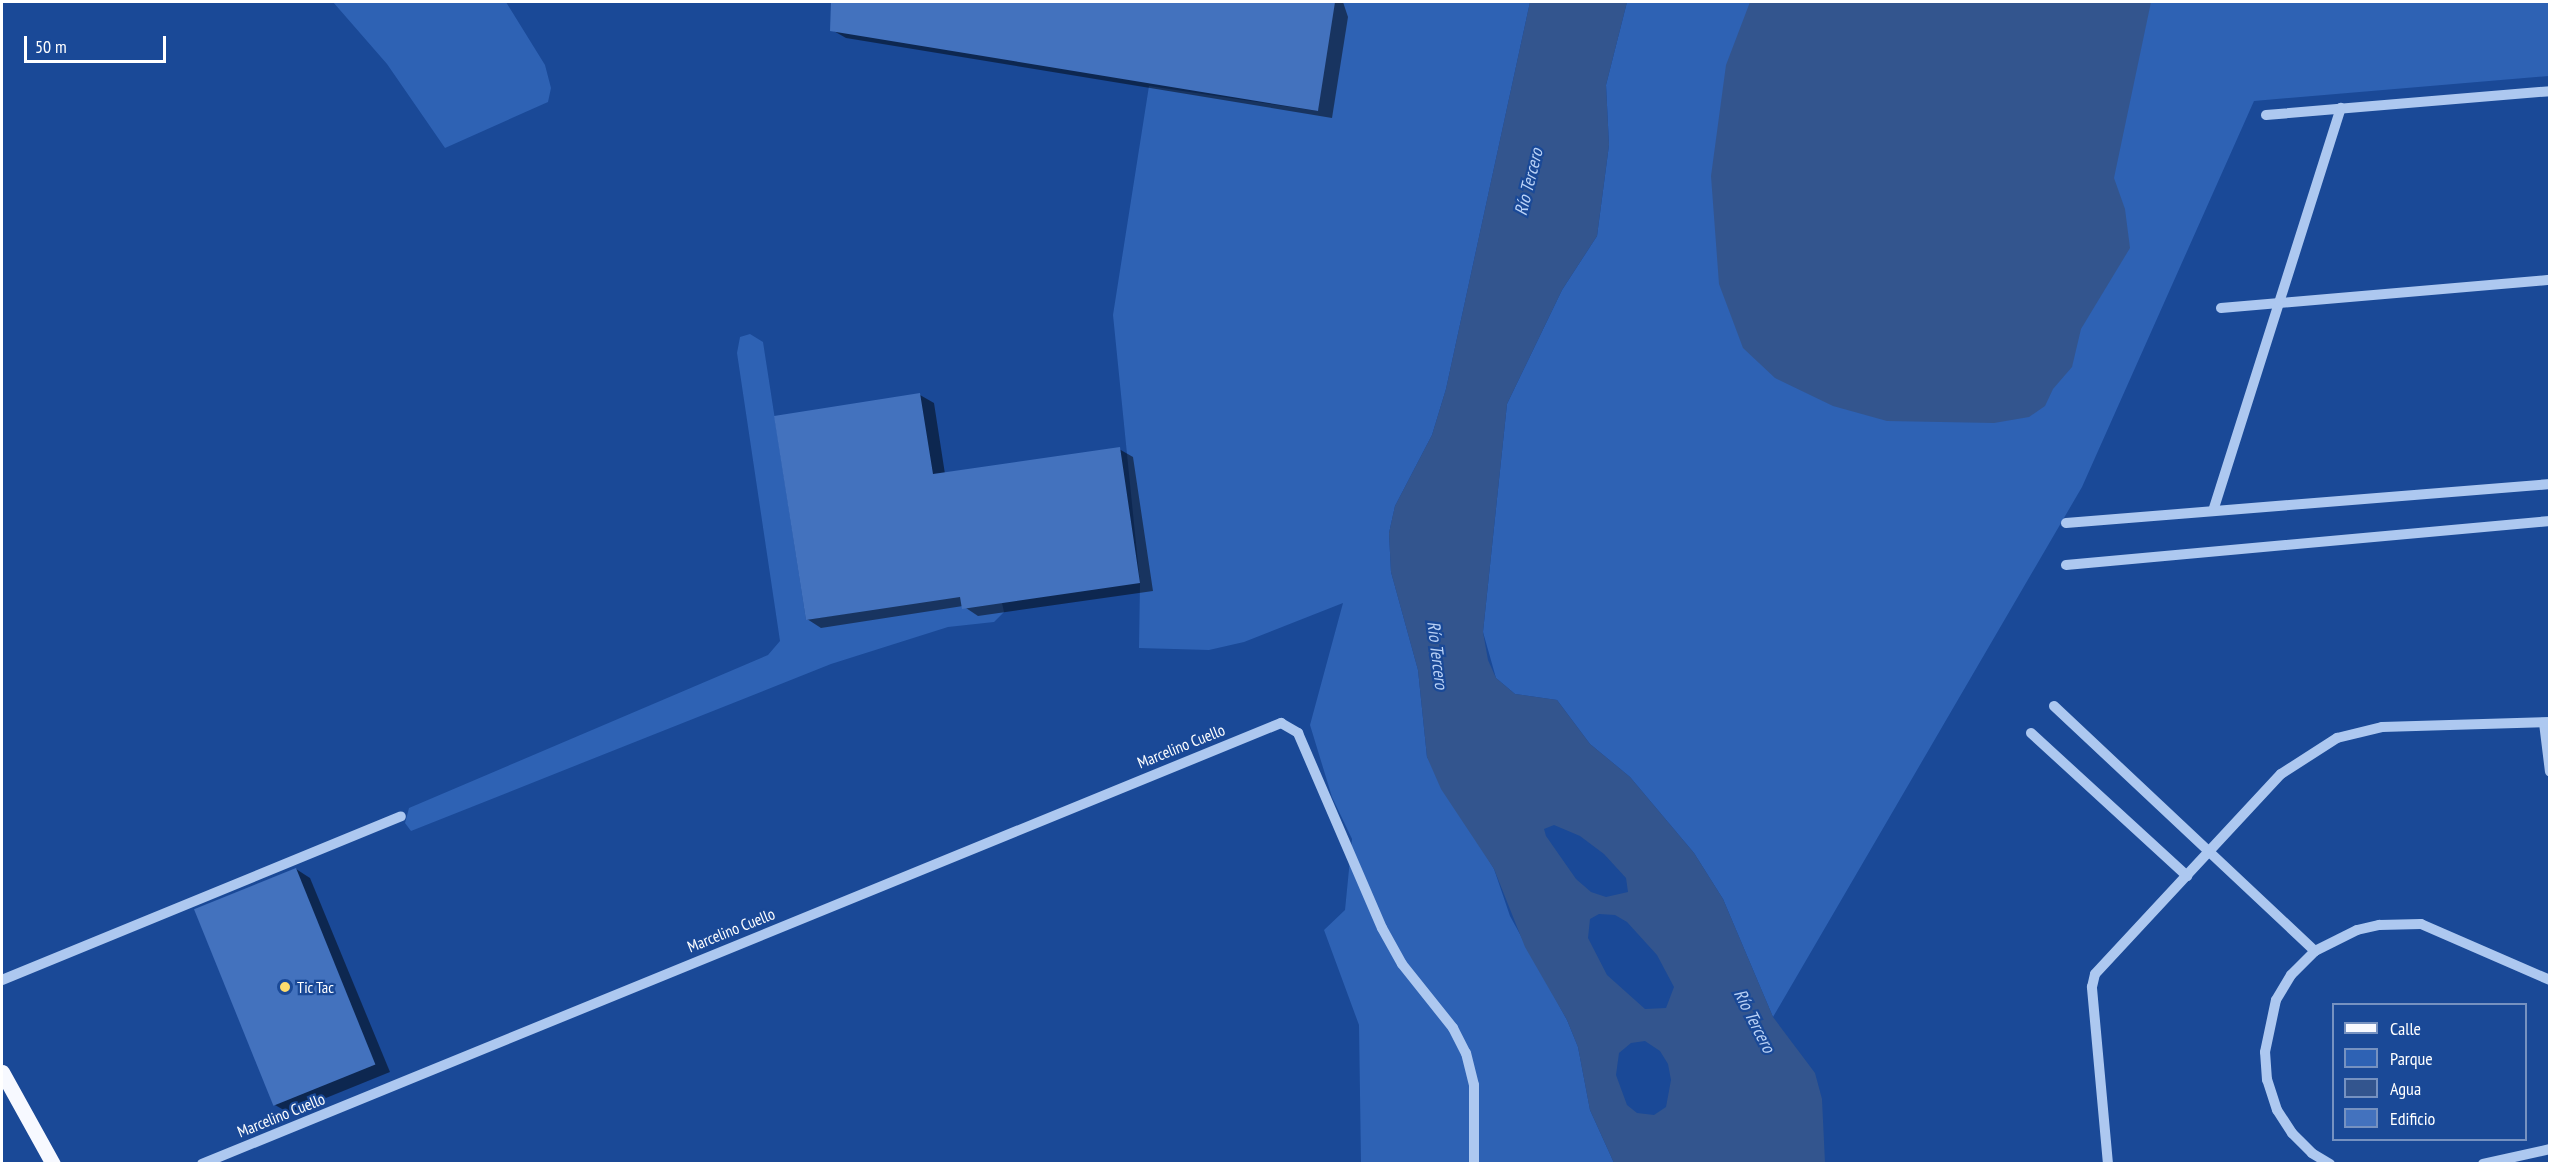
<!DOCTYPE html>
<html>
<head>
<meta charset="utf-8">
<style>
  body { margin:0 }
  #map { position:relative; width:2551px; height:1165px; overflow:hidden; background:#1a4997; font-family:"PT Sans Narrow",sans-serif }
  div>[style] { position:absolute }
  .green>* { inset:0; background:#2e62b4 }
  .water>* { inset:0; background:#33558e }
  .shadow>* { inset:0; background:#0007 }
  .building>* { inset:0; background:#4372be; transform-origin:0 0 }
  .minor>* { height:10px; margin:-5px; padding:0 5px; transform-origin:5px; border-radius:5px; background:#adc8f0 }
  .major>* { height:15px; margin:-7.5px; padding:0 7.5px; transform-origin:7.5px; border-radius:7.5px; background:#f7f9ff }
  .dots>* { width:16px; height:16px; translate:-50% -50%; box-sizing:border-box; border:3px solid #1a4997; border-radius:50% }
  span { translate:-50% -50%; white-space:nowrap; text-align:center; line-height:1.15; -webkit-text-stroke:4.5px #1a4997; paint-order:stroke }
  .street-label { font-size:16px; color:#fff }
  .poi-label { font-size:16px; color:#fff }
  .left { translate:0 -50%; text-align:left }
  .water-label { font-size:18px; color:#bad2f7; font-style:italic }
  .frame { position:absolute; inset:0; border:3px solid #fff; pointer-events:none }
  .legend { position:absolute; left:2332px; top:1003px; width:195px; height:138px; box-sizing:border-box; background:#1a4997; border:2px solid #7692c1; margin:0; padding:8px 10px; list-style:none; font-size:18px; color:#fff }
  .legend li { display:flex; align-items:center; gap:12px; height:30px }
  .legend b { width:30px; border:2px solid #7692c1 }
  .scale { position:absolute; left:24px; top:36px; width:142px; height:27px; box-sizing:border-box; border:3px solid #fff; border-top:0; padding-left:8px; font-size:18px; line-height:21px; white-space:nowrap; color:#fff; -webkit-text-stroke:4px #1a4997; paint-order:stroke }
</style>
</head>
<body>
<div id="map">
  <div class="green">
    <div style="clip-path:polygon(333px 2px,506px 2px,545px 65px,551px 88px,548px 102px,445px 148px,387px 64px)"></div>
    <div style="clip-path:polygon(1332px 2px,1530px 2px,1446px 389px,1432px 435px,1395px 506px,1389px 533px,1391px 572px,1418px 670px,1427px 757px,1494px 869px,1510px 916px,1567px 1020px,1578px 1047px,1590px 1110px,1614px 1163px,1361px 1163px,1359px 1025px,1324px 930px,1345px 910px,1352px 839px,1332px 797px,1310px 725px,1343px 603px,1244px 642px,1209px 650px,1139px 648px,1140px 583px,1113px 315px,1149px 86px,1318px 111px)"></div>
    <div style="clip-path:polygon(1627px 2px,2549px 2px,2549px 76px,2254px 101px,2082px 487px,1773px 1017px,1723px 899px,1694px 853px,1630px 777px,1590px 744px,1557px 700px,1515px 694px,1496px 678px,1483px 632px,1507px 404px,1562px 290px,1597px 236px,1609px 145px,1606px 85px)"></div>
    <div style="clip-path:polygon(750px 334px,763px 342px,806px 620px,960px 595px,1002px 603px,1004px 612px,994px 622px,948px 627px,831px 664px,411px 831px,405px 823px,409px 808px,768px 655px,780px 641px,737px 353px,740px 337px)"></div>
  </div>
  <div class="water">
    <div style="clip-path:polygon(evenodd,1530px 2px,1627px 2px,1606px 85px,1609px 145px,1597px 236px,1562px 290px,1507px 404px,1483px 632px,1488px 660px,1496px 678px,1515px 694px,1557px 700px,1590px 744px,1630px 777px,1694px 853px,1723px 899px,1773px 1017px,1815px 1073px,1822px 1099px,1825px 1163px,1614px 1163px,1590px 1110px,1578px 1047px,1567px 1020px,1525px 947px,1494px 869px,1441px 789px,1427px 757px,1418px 670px,1391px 572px,1389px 533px,1395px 506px,1432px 435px,1446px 389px,1530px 2px,1554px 825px,1580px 836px,1604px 854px,1626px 878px,1628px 892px,1606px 897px,1591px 892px,1576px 879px,1546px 836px,1544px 829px,1554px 825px,1530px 2px,1599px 914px,1615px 915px,1627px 922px,1657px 955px,1674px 987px,1666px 1008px,1645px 1009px,1607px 975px,1588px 938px,1590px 919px,1599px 914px,1530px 2px,1645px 1041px,1660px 1051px,1668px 1064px,1671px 1080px,1666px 1107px,1654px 1115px,1637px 1113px,1627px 1105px,1616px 1075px,1619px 1053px,1631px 1043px,1645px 1041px)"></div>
    <div style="clip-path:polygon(1750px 2px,2151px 2px,2114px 178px,2125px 209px,2130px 248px,2081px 329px,2072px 367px,2053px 389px,2045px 406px,2029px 417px,1994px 423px,1887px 421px,1833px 406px,1775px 378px,1743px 348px,1719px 284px,1711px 176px,1726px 65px)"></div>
  </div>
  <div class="shadow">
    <div style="clip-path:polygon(831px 2px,1343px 2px,1348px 17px,1332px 118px,846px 38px,832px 30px)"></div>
    <div style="clip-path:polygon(920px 395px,934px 403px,945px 474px,1119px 449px,1133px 457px,1153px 591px,978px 616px,963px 606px,821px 628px,807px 619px)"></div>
    <div style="clip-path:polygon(296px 869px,310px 878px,390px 1072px,289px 1113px,275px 1105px)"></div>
  </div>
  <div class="building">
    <div style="clip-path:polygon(831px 2px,1335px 2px,1318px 111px,830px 31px)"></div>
    <div style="clip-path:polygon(920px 393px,933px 474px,1120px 447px,1140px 583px,962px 609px,960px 597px,806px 620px,774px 416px)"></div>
    <div style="left:296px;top:868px;width:212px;height:110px;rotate:68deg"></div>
  </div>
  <div class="minor">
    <div style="left:2266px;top:115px;width:285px;rotate:-4.8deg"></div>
    <div style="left:2221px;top:308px;width:330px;rotate:-4.9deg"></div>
    <div style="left:2213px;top:511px;width:423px;rotate:-72.4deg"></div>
    <div style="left:2066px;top:523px;width:486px;rotate:-4.6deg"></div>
    <div style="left:2066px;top:565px;width:486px;rotate:-5.2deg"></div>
    <div style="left:2054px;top:706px;width:358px;rotate:43.2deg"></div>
    <div style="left:2544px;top:723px;width:49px;rotate:83deg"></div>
    <div style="left:2031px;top:733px;width:212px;rotate:42.5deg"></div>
    <div style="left:2px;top:980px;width:431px;rotate:-22.3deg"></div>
    <div style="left:202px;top:1164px;width:1166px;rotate:-22.23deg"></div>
    <div style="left:1281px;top:723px;width:20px;rotate:30deg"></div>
    <div style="left:1298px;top:733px;width:212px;rotate:66.7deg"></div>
    <div style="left:1382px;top:928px;width:41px;rotate:60.9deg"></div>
    <div style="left:1402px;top:964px;width:82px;rotate:51.4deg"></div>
    <div style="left:1453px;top:1028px;width:28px;rotate:63deg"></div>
    <div style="left:1466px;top:1053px;width:33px;rotate:76deg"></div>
    <div style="left:1474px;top:1085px;width:79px;rotate:90deg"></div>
    <div style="left:2108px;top:1164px;width:178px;rotate:-95.2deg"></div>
    <div style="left:2092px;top:987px;width:13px;rotate:-77deg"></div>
    <div style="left:2095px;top:974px;width:273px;rotate:-47.1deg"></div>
    <div style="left:2281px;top:774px;width:67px;rotate:-32.7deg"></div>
    <div style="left:2337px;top:738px;width:46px;rotate:-13.7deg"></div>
    <div style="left:2382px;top:727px;width:168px;rotate:-1.7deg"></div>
    <div style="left:2330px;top:1164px;width:21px;rotate:-149deg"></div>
    <div style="left:2312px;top:1153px;width:28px;rotate:-135deg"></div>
    <div style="left:2292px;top:1133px;width:27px;rotate:-123deg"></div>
    <div style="left:2277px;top:1110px;width:32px;rotate:-108deg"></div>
    <div style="left:2267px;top:1080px;width:28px;rotate:-94deg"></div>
    <div style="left:2265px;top:1052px;width:53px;rotate:-78.1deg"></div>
    <div style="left:2276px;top:1000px;width:29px;rotate:-59deg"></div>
    <div style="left:2291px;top:975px;width:34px;rotate:-45deg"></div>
    <div style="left:2315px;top:951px;width:47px;rotate:-26.6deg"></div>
    <div style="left:2357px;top:930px;width:23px;rotate:-13deg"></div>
    <div style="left:2379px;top:925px;width:42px;rotate:-1.4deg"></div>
    <div style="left:2421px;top:924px;width:141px;rotate:23.5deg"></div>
    <div style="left:2483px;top:1164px;width:69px;rotate:-12.6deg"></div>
  </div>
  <div class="major">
    <div style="left:2px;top:1072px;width:105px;rotate:61deg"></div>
  </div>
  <div class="dots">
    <div style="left:285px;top:987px;background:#ffdd6d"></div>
  </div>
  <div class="street-label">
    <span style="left:1181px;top:746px;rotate:-22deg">Marcelino Cuello</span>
    <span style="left:731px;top:930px;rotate:-22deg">Marcelino Cuello</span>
    <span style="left:281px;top:1115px;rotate:-22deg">Marcelino Cuello</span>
  </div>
  <div class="poi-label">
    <span class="left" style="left:297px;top:987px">Tic Tac</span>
  </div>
  <div class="water-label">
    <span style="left:1529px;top:182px;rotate:-76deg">Río Tercero</span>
    <span style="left:1437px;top:655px;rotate:83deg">Río Tercero</span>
    <span style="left:1754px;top:1021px;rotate:63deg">Río Tercero</span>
  </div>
  <div class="frame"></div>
  <ul class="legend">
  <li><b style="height:8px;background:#f7f9ff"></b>Calle</li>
  <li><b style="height:16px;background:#2e62b4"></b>Parque</li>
  <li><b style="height:16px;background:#33558e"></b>Agua</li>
  <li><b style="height:16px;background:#4372be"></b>Edificio</li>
  </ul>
  <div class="scale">50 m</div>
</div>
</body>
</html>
